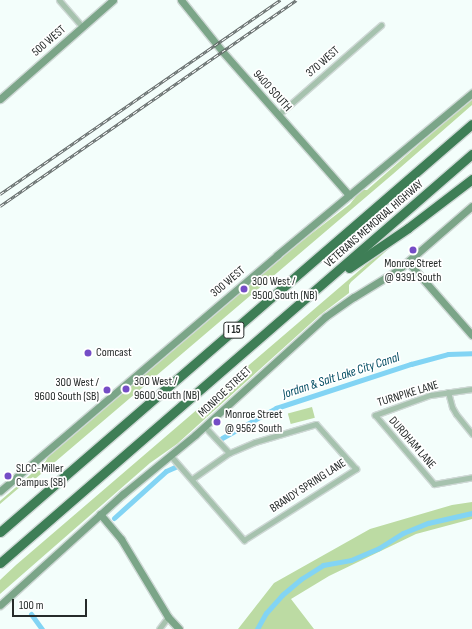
<!DOCTYPE html>
<html>
<head>
<meta charset="utf-8">
<style>
  body { margin:0 }
  #map { position:relative; width:472px; height:629px; overflow:hidden; background:#f3fefb; font-family:"Sofia Sans Condensed",sans-serif }
  div>[style] { position:absolute }
  .green>* { inset:0; background:#bcdba3; transform-origin:0 0 }
  .canal>* { height:5px; margin:-2.5px; padding:0 2.5px; transform-origin:2.5px; border-radius:2.5px; background:#82d4f4 }
  .roads { filter:drop-shadow(1px 0 #ced8d5) drop-shadow(-1px 0 #ced8d5) drop-shadow(0 1px #ced8d5) drop-shadow(0 -1px #ced8d5) }
  .street>* { height:5px; margin:-2.5px; padding:0 2.5px; transform-origin:2.5px; border-radius:2.5px; background:#a6c2ae }
  .secondary>* { height:7px; margin:-3.5px; padding:0 3.5px; transform-origin:3.5px; border-radius:3.5px; background:#7ba588 }
  .highway>* { height:9px; margin:-4.5px; padding:0 4.5px; transform-origin:4.5px; border-radius:4.5px; background:#3e7e56 }
  .rail>* { height:3px; margin-top:-1.5px; transform-origin:0; background:repeating-linear-gradient(90deg,#fff 0 4.5px,#616867 0 9px); box-sizing:border-box; border-block:1px solid #616867 }
  .dots>* { width:11px; height:11px; translate:-50% -50%; box-sizing:border-box; border:2px solid #fff; border-radius:50% }
  span { translate:-50% -50%; white-space:nowrap; text-align:center; line-height:1.15; -webkit-text-stroke:3.5px #fff; paint-order:stroke }
  .shield-label span { padding:1px 3px; background:#fff; border:1px solid; border-radius:3px; -webkit-text-stroke-width:0 }
  .shield-label { font-size:11px; color:#262b2a; font-weight:700 }
  .street-label { font-size:12px; color:#262b2a }
  .poi-label { font-size:12px; color:#262b2a }
  .left { translate:0 -50%; text-align:left }
  .right { translate:-100% -50%; text-align:right }
  .water-label { font-size:13px; color:#004b61; font-style:italic }
  .scale { position:absolute; left:12px; top:599px; width:75px; height:18px; box-sizing:border-box; border:2px solid #262b2a; border-top:0; padding-left:5px; font-size:12px; line-height:14px; white-space:nowrap; color:#262b2a; -webkit-text-stroke:3px #fff; paint-order:stroke }
</style>
</head>
<body>
<div id="map">
  <div class="green">
    <div style="clip-path:polygon(472px 98px,472px 105px,393px 174px,35px 479px,33px 477px,27px 481px,0 504px,0 501px,45px 462px,48px 457px,78px 429px,298px 244px,350px 204px,358px 194px,363px 190px,367px 190px)"></div>
    <div style="clip-path:polygon(401px 238px,351px 282px,349px 285px,349px 293px,320px 315px,177px 444px,150px 463px,0 594px,0 580px,16px 565px,368px 263px)"></div>
    <div style="left:312px;top:407px;width:11px;height:25px;rotate:75deg"></div>
    <div style="clip-path:polygon(472px 502px,472px 519px,416px 534px,329px 576px,291px 599px,314px 629px,238px 629px,274px 583px,370px 529px,452px 505px)"></div>
  </div>
  <div class="canal">
    <div style="left:222px;top:438px;width:62px;rotate:-29.1deg"></div>
    <div style="left:276px;top:408px;width:142px;rotate:-18.1deg"></div>
    <div style="left:411px;top:364px;width:38px;rotate:-15deg"></div>
    <div style="left:448px;top:354px;width:24px;rotate:-2deg"></div>
    <div style="left:114px;top:518px;width:70px;rotate:-42.1deg"></div>
    <div style="left:166px;top:471px;width:12px;rotate:-24deg"></div>
    <div style="left:31px;top:614px;width:19px;rotate:54deg"></div>
    <div style="left:257px;top:629px;width:18px;rotate:-61deg"></div>
    <div style="left:266px;top:613px;width:24px;rotate:-48deg"></div>
    <div style="left:282px;top:595px;width:25px;rotate:-40deg"></div>
    <div style="left:301px;top:579px;width:26px;rotate:-32deg"></div>
    <div style="left:323px;top:565px;width:28px;rotate:-10deg"></div>
    <div style="left:351px;top:560px;width:30px;rotate:-23deg"></div>
    <div style="left:379px;top:548px;width:28px;rotate:-32deg"></div>
    <div style="left:403px;top:533px;width:27px;rotate:-22deg"></div>
    <div style="left:428px;top:523px;width:45px;rotate:-12.8deg"></div>
  </div>
  <div class="roads">
    <div class="street">
      <div style="left:59px;top:0;width:35px;rotate:49deg"></div>
      <div style="left:278px;top:115px;width:137px;rotate:-41.1deg"></div>
      <div style="left:472px;top:389px;width:42px;rotate:171.9deg"></div>
      <div style="left:430px;top:395px;width:59px;rotate:160deg"></div>
      <div style="left:375px;top:415px;width:91px;rotate:49.5deg"></div>
      <div style="left:434px;top:484px;width:39px;rotate:-10deg"></div>
      <div style="left:448px;top:392px;width:16px;rotate:75deg"></div>
      <div style="left:452px;top:407px;width:8px;rotate:60deg"></div>
      <div style="left:456px;top:414px;width:26px;rotate:51deg"></div>
      <div style="left:204px;top:426px;width:37px;rotate:47deg"></div>
      <div style="left:170px;top:455px;width:113px;rotate:49deg"></div>
      <div style="left:244px;top:540px;width:133px;rotate:-32.4deg"></div>
      <div style="left:356px;top:469px;width:60px;rotate:-131.6deg"></div>
      <div style="left:316px;top:424px;width:64px;rotate:163.6deg"></div>
      <div style="left:255px;top:442px;width:28px;rotate:157deg"></div>
      <div style="left:229px;top:453px;width:45px;rotate:144.9deg"></div>
      <div style="left:159px;top:629px;width:15px;rotate:-53deg"></div>
    </div>
    <div class="secondary">
      <div style="left:181px;top:0;width:65px;rotate:51.2deg"></div>
      <div style="left:222px;top:51px;width:192px;rotate:48.6deg"></div>
      <div style="left:0;top:99px;width:150px;rotate:-41.2deg"></div>
      <div style="left:408px;top:262px;width:97px;rotate:48.8deg"></div>
      <div style="left:0;top:491px;width:364px;rotate:-40.4deg"></div>
      <div style="left:277px;top:255px;width:254px;rotate:-39.7deg"></div>
      <div style="left:100px;top:514px;width:33px;rotate:50deg"></div>
      <div style="left:121px;top:539px;width:91px;rotate:58.9deg"></div>
      <div style="left:168px;top:617px;width:16px;rotate:47deg"></div>
      <div style="left:0;top:605px;width:166px;rotate:-42.1deg"></div>
      <div style="left:123px;top:494px;width:93px;rotate:-39.3deg"></div>
      <div style="left:195px;top:435px;width:176px;rotate:-42.2deg"></div>
      <div style="left:325px;top:317px;width:35px;rotate:-35deg"></div>
      <div style="left:354px;top:297px;width:52px;rotate:-31.5deg"></div>
      <div style="left:398px;top:270px;width:98px;rotate:-40.9deg"></div>
    </div>
    <div class="highway">
      <div style="left:349px;top:268px;width:71px;rotate:-34.1deg"></div>
      <div style="left:408px;top:228px;width:81px;rotate:-37.4deg"></div>
      <div style="left:0;top:532px;width:624px;rotate:-40.84deg"></div>
      <div style="left:0;top:563px;width:625px;rotate:-40.91deg"></div>
    </div>
  </div>
  <div class="rail">
    <div style="left:0;top:194px;width:341px;rotate:-34.7deg"></div>
    <div style="left:0;top:206px;width:361px;rotate:-34.8deg"></div>
  </div>
  <div class="dots">
    <div style="left:413px;top:250px;background:#754dc6"></div>
    <div style="left:244px;top:289px;background:#754dc6"></div>
    <div style="left:88px;top:353px;background:#754dc6"></div>
    <div style="left:126px;top:389px;background:#754dc6"></div>
    <div style="left:107px;top:390px;background:#754dc6"></div>
    <div style="left:217px;top:422px;background:#754dc6"></div>
    <div style="left:8px;top:476px;background:#754dc6"></div>
  </div>
  <div class="shield-label">
    <span style="left:234px;top:330px">I 15</span>
  </div>
  <div class="street-label">
    <span style="left:49px;top:41px;rotate:-41deg">500 WEST</span>
    <span style="left:323px;top:62px;rotate:-41deg">370 WEST</span>
    <span style="left:272px;top:91px;rotate:48deg">9400 SOUTH</span>
    <span style="left:374px;top:224px;rotate:-41deg">VETERANS MEMORIAL HIGHWAY</span>
    <span style="left:228px;top:282px;rotate:-40deg">300 WEST</span>
    <span style="left:225px;top:392px;rotate:-43deg">MONROE STREET</span>
    <span style="left:408px;top:394px;rotate:-17deg">TURNPIKE LANE</span>
    <span style="left:412px;top:443px;rotate:49deg">DURDHAM LANE</span>
    <span style="left:308px;top:486px;rotate:-33deg">BRANDY SPRING LANE</span>
  </div>
  <div class="poi-label">
    <span style="left:413px;top:271px">Monroe Street<br>@ 9391 South</span>
    <span class="left" style="left:252px;top:289px">300 West /<br>9500 South (NB)</span>
    <span class="left" style="left:96px;top:353px">Comcast</span>
    <span class="left" style="left:134px;top:389px">300 West /<br>9600 South (NB)</span>
    <span class="right" style="left:99px;top:390px">300 West /<br>9600 South (SB)</span>
    <span class="left" style="left:225px;top:422px">Monroe Street<br>@ 9562 South</span>
    <span class="left" style="left:16px;top:476px">SLCC-Miller<br>Campus (SB)</span>
  </div>
  <div class="water-label">
    <span style="left:341px;top:376px;rotate:-18deg">Jordan &amp; Salt Lake City Canal</span>
  </div>
  <div class="scale">100 m</div>
</div>
</body>
</html>
